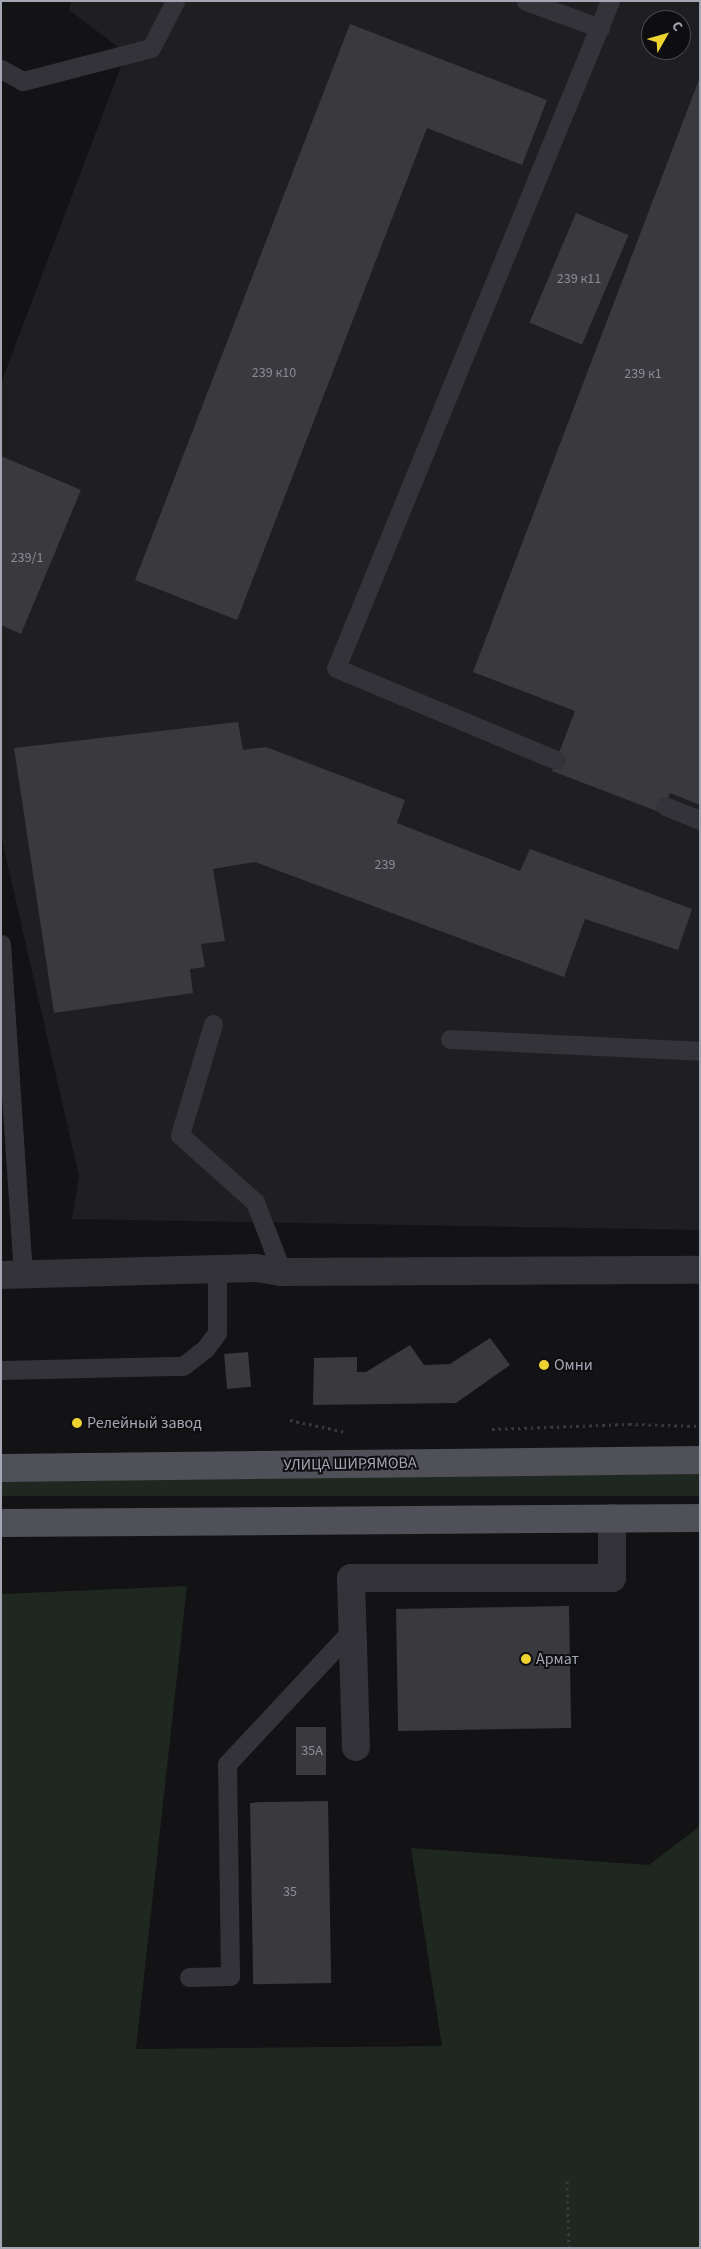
<!DOCTYPE html>
<html>
<head>
<meta charset="utf-8">
<style>
  body { margin:0 }
  #map { position:relative; width:701px; height:2249px; overflow:hidden; background:#131214; font-family:"Source Sans 3",sans-serif }
  div>[style] { position:absolute }
  .built>* { inset:0; background:#1f1e21 }
  .green>* { inset:0; background:#1f2721; transform-origin:0 0 }
  .building>* { inset:0; background:#3a3a3e; transform-origin:0 0 }
  .path>* { height:3px; margin-top:-1.5px; transform-origin:0; background:repeating-linear-gradient(90deg,#393a40 0 2.5px,transparent 0 6.5px) }
  .lane>* { height:19px; margin:-9.5px; padding:0 9.5px; transform-origin:9.5px; border-radius:9.5px; background:#343339 }
  .street>* { height:28px; margin:-14px; padding:0 14px; transform-origin:14px; border-radius:14px; background:#343339 }
  .primary>* { height:28px; margin:-14px; padding:0 14px; transform-origin:14px; border-radius:14px; background:#4f5058 }
  .dots>* { width:14px; height:14px; translate:-50% -50%; box-sizing:border-box; border:2px solid #0e0d0f; border-radius:50% }
  span { translate:-50% -50%; white-space:nowrap; text-align:center; line-height:1.15; -webkit-text-stroke:4px #0e0d0f; paint-order:stroke }
  .number-label { font-size:14px; color:#8a8b96 }
  .number-label span { -webkit-text-stroke-width:0 }
  .poi-label { font-size:16px; color:#a4a6b4 }
  .left { translate:0 -50%; text-align:left }
  .street-label { font-size:16px; color:#a4a6b4 }
  .frame { position:absolute; inset:0; border:2px solid #a4a6b4; pointer-events:none }
  .north { position:absolute; left:641px; top:10px; width:50px; height:50px; box-sizing:border-box; background:#0e0d0f; border:1px solid #4a4a51; border-radius:50%; rotate:52deg; font-size:14px; font-weight:700; line-height:20px; text-align:center; color:#a4a6b4 }
  .north::after { content:''; display:block; margin:auto; width:18px; height:22px; background:#eed330; clip-path:polygon(50% 0,100% 100%,50% 72%,0 100%) }
</style>
</head>
<body>
<div id="map">
  <div class="built">
    <div style="clip-path:polygon(evenodd,71px 1px,700px 1px,700px 1230px,72px 1219px,79px 1176px,1px 836px,1px 383px,126px 53px,69px 10px,71px 1px,651px 20px,681px 20px,681px 50px,651px 50px,651px 20px)"></div>
  </div>
  <div class="green">
    <div style="left:700px;top:1473px;width:23px;height:699px;rotate:90deg"></div>
    <div style="clip-path:polygon(187px 1586px,136px 2049px,442px 2046px,411px 1848px,649px 1865px,700px 1826px,700px 2248px,1px 2248px,1px 1594px)"></div>
  </div>
  <div class="building">
    <div style="clip-path:polygon(350px 24px,547px 100px,522px 165px,427px 128px,237px 620px,135px 580px)"></div>
    <div style="clip-path:polygon(700px 77px,700px 805px,670px 793px,662px 813px,552px 771px,575px 711px,473px 672px)"></div>
    <div style="left:576px;top:213px;width:57px;height:119px;rotate:23deg"></div>
    <div style="clip-path:polygon(1px 456px,81px 490px,21px 634px,1px 625px)"></div>
    <div style="clip-path:polygon(238px 722px,243px 750px,266px 747px,405px 800px,397px 823px,520px 871px,530px 849px,692px 909px,678px 950px,585px 919px,564px 977px,255px 862px,213px 869px,225px 941px,201px 944px,205px 967px,190px 969px,193px 993px,54px 1013px,14px 748px)"></div>
    <div style="clip-path:polygon(490px 1338px,510px 1365px,456px 1403px,313px 1405px,314px 1358px,357px 1357px,357px 1372px,366px 1372px,410px 1345px,424px 1365px,450px 1364px)"></div>
    <div style="left:248px;top:1352px;width:35px;height:24px;rotate:85deg"></div>
    <div style="left:569px;top:1606px;width:122px;height:173px;rotate:89deg"></div>
    <div style="left:296px;top:1727px;width:30px;height:48px"></div>
    <div style="left:328px;top:1801px;width:182px;height:78px;rotate:89deg"></div>
  </div>
  <div class="path">
    <div style="left:290px;top:1420px;width:57px;rotate:12.1deg"></div>
    <div style="left:492px;top:1429px;width:137px;rotate:-2.1deg"></div>
    <div style="left:629px;top:1424px;width:71px;rotate:1.6deg"></div>
    <div style="left:567px;top:2181px;width:67px;rotate:88.3deg"></div>
  </div>
  <div class="lane">
    <div style="left:526px;top:1px;width:79px;rotate:20deg"></div>
    <div style="left:1px;top:69px;width:25px;rotate:29deg"></div>
    <div style="left:23px;top:81px;width:132px;rotate:-14.5deg"></div>
    <div style="left:151px;top:48px;width:53px;rotate:-62.9deg"></div>
    <div style="left:556px;top:760px;width:238px;rotate:-157.3deg"></div>
    <div style="left:336px;top:668px;width:721px;rotate:-67.67deg"></div>
    <div style="left:665px;top:806px;width:38px;rotate:22deg"></div>
    <div style="left:1px;top:944px;width:332px;rotate:86.2deg"></div>
    <div style="left:213px;top:1024px;width:116px;rotate:106.6deg"></div>
    <div style="left:180px;top:1135px;width:101px;rotate:41.8deg"></div>
    <div style="left:255px;top:1202px;width:75px;rotate:68.9deg"></div>
    <div style="left:450px;top:1039px;width:250px;rotate:2.7deg"></div>
    <div style="left:1px;top:1370px;width:182px;rotate:-1.3deg"></div>
    <div style="left:183px;top:1366px;width:28px;rotate:-38deg"></div>
    <div style="left:205px;top:1349px;width:20px;rotate:-53deg"></div>
    <div style="left:217px;top:1333px;width:64px;rotate:-90deg"></div>
    <div style="left:189px;top:1977px;width:41px;rotate:-1.4deg"></div>
    <div style="left:230px;top:1976px;width:212px;rotate:-90.8deg"></div>
    <div style="left:227px;top:1764px;width:185px;rotate:-47deg"></div>
  </div>
  <div class="street">
    <div style="left:1px;top:1275px;width:255px;rotate:-1.6deg"></div>
    <div style="left:256px;top:1268px;width:26px;rotate:9deg"></div>
    <div style="left:282px;top:1272px;width:418px;rotate:-0.3deg"></div>
    <div style="left:356px;top:1747px;width:169px;rotate:-91.7deg"></div>
    <div style="left:351px;top:1578px;width:261px"></div>
    <div style="left:612px;top:1578px;width:60px;rotate:-90deg"></div>
  </div>
  <div class="primary">
    <div style="left:1px;top:1468px;width:699px;rotate:-0.66deg"></div>
    <div style="left:1px;top:1523px;width:699px;rotate:-0.41deg"></div>
  </div>
  <div class="dots">
    <div style="left:544px;top:1365px;background:#eed330"></div>
    <div style="left:77px;top:1423px;background:#eed330"></div>
    <div style="left:526px;top:1659px;background:#eed330"></div>
  </div>
  <div class="number-label">
    <span style="left:579px;top:279px">239 к11</span>
    <span style="left:274px;top:373px">239 к10</span>
    <span style="left:643px;top:374px">239 к1</span>
    <span style="left:27px;top:558px">239/1</span>
    <span style="left:385px;top:865px">239</span>
    <span style="left:312px;top:1751px">35А</span>
    <span style="left:290px;top:1892px">35</span>
  </div>
  <div class="poi-label">
    <span class="left" style="left:554px;top:1365px">Омни</span>
    <span class="left" style="left:87px;top:1423px">Релейный завод</span>
    <span class="left" style="left:536px;top:1659px">Армат</span>
  </div>
  <div class="street-label">
    <span style="left:350px;top:1464px;rotate:-1deg">УЛИЦА ШИРЯМОВА</span>
  </div>
  <div class="frame"></div>
  <div class="north">С</div>
</div>
</body>
</html>
